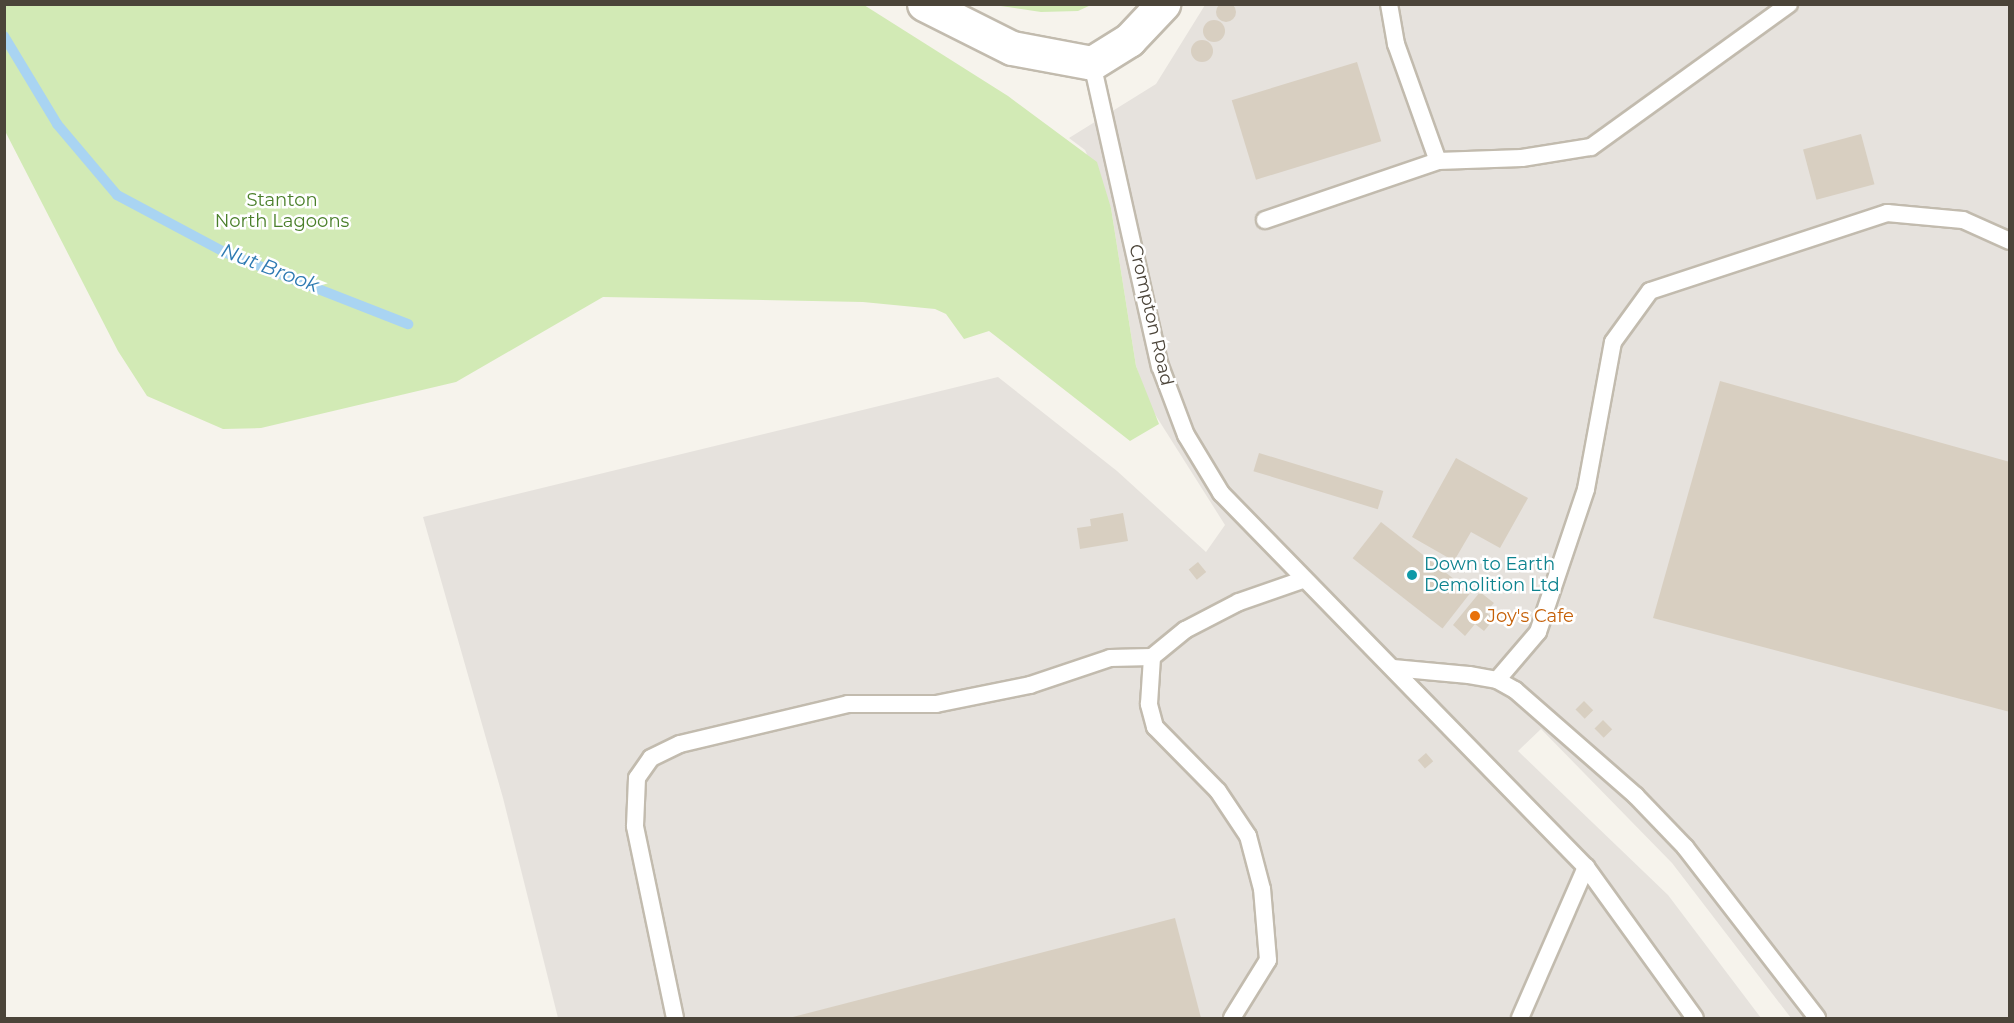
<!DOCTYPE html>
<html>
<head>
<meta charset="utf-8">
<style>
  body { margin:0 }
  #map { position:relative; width:2014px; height:1023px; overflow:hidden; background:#f6f3ec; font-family:Montserrat,sans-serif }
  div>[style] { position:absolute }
  .industrial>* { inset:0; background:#e6e2dd }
  .green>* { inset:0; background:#d2eab5 }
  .stream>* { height:10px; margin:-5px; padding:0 5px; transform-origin:5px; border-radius:5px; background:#a9d4f2 }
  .building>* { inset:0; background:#d8cfc1; transform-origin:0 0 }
  .round { border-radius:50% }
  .roads { filter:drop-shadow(2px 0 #c2bbae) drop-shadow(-2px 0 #c2bbae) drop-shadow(0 2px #c2bbae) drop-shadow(0 -2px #c2bbae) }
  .service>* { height:16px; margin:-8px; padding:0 8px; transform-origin:8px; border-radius:8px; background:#fff }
  .tertiary>* { height:33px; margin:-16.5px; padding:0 16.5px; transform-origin:16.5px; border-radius:16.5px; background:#fff }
  .dots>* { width:16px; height:16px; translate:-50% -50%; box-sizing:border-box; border:3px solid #fff; border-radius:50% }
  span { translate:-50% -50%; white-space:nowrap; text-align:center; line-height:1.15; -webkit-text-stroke:5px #fff; paint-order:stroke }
  .park-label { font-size:18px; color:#4a7f2a }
  .street-label { font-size:18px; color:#4b4439 }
  .culture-label { font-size:18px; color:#0d838f }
  .left { translate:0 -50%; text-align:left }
  .food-label { font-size:18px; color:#c56008 }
  .water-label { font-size:20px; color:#2e7ab2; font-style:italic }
  .frame { position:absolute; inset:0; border:6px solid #4b4439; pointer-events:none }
</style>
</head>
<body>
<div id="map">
  <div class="industrial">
    <div style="clip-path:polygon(1205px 5px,2009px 5px,2009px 1018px,1791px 1018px,1672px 863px,1541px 729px,1518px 751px,1668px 895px,1761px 1018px,558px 1018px,503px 798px,423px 517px,998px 377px,1117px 471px,1206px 552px,1225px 525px,1151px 408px,1136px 366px,1111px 208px,1085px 150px,1069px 138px,1156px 84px)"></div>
  </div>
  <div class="green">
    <div style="clip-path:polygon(4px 5px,864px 5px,1008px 96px,1097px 162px,1111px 208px,1136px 366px,1159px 424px,1130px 441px,989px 331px,964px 339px,946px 314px,935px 309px,863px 302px,603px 297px,456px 382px,261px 428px,223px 429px,147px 396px,118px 351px,5px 131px)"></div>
    <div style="clip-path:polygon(994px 5px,1091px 5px,1078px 11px,1041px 12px)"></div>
  </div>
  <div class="stream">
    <div style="left:4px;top:36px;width:103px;rotate:58.9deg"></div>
    <div style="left:57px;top:124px;width:93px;rotate:49.8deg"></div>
    <div style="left:117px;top:195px;width:121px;rotate:28deg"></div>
    <div style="left:224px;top:252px;width:198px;rotate:21.4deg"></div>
  </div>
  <div class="building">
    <div class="round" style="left:1216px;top:2px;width:20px;height:20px"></div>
    <div class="round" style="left:1203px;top:20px;width:22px;height:22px"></div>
    <div class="round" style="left:1191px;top:40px;width:22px;height:22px"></div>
    <div style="left:1357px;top:62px;width:83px;height:131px;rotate:73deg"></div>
    <div style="left:1861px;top:134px;width:52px;height:60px;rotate:75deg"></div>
    <div style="clip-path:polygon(1720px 381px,2010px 462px,2010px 712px,1653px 618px)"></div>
    <div style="left:1259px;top:453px;width:130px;height:19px;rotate:17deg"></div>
    <div style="clip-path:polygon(1456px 458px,1528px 498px,1500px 548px,1471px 532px,1454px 561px,1412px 537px)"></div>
    <div style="clip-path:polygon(1123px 513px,1128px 541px,1080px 549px,1077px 528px,1091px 526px,1090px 519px)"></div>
    <div style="left:1381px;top:522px;width:114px;height:46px;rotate:38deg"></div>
    <div style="left:1198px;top:562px;width:13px;height:12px;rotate:51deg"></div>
    <div style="clip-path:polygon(1480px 592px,1494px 603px,1486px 612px,1494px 619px,1484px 631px,1475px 624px,1465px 636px,1453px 625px)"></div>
    <div style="left:1584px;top:701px;width:13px;height:12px;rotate:45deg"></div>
    <div style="left:1603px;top:720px;width:13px;height:12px;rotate:45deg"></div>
    <div style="left:1426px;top:753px;width:11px;height:11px;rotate:49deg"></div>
    <div style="clip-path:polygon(1175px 918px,1201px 1018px,789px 1018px)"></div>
  </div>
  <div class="roads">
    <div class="service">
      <div style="left:1389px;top:4px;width:41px;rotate:80.1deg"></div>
      <div style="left:1396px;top:44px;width:124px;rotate:70.3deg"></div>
      <div style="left:1438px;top:161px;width:84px;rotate:-2deg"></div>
      <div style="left:1522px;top:158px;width:70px;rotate:-9.1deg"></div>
      <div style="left:1591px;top:147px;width:244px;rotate:-35.8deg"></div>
      <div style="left:1092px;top:63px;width:311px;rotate:77.4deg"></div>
      <div style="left:1160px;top:366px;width:74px;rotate:69.4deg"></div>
      <div style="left:1186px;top:435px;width:68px;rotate:58.9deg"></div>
      <div style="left:1221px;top:493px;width:523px;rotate:45.7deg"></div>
      <div style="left:1586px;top:867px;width:165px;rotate:113.6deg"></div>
      <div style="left:1265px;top:220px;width:183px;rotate:-18.8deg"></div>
      <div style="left:1393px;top:668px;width:76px;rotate:5.3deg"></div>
      <div style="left:1469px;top:675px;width:28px;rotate:10deg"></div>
      <div style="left:1497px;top:680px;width:21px;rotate:29deg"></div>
      <div style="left:1515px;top:690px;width:161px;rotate:41.2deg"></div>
      <div style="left:1636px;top:796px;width:71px;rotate:46.1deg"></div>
      <div style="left:1685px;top:847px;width:216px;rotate:52.3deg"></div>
      <div style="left:1497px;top:680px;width:63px;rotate:-49.5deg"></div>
      <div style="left:1538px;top:632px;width:151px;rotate:-71.4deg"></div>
      <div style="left:1586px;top:489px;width:149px;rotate:-79.6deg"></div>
      <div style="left:1613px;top:342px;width:63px;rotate:-54deg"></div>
      <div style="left:1650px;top:291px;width:250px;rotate:-18.2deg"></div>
      <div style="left:1887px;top:213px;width:76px;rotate:5.3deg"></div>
      <div style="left:1963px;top:220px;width:51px;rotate:24.1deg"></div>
      <div style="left:1586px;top:867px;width:186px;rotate:54.2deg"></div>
      <div style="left:675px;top:1018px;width:196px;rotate:-101.8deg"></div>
      <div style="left:635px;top:826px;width:48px;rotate:-87.6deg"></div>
      <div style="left:637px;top:778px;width:24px;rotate:-55deg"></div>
      <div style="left:651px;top:758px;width:32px;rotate:-26deg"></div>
      <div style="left:680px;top:744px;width:173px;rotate:-13.4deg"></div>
      <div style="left:848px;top:704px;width:88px"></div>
      <div style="left:936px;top:704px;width:96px;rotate:-11.4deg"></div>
      <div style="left:1030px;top:685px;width:84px;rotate:-18.6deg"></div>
      <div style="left:1110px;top:658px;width:42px;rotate:-1.4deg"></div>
      <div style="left:1232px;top:1018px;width:68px;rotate:-58.2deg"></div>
      <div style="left:1268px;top:960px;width:71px;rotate:-94.8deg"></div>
      <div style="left:1262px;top:889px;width:55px;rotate:-104.8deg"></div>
      <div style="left:1248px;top:836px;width:54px;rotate:-123.7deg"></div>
      <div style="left:1218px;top:791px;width:90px;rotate:-134.5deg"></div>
      <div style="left:1155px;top:727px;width:24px;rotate:-105deg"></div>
      <div style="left:1149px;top:704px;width:47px;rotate:-86.3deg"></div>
      <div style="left:1152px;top:657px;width:43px;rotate:-39.3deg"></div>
      <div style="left:1185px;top:630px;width:61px;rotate:-27.4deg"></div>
      <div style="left:1239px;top:602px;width:67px;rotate:-19.2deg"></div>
    </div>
    <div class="tertiary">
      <div style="left:924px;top:4px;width:98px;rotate:26.6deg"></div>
      <div style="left:1012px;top:48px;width:81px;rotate:10.6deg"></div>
      <div style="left:1092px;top:63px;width:44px;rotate:-31.9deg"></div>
      <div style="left:1129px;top:40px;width:50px;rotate:-46.6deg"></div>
    </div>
  </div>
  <div class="dots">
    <div style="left:1412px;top:575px;background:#0f9aa8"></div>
    <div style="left:1475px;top:616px;background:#e8710a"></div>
  </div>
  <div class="park-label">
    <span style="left:282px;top:211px">Stanton<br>North Lagoons</span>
  </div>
  <div class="street-label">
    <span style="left:1151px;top:315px;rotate:77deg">Crompton Road</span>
  </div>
  <div class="culture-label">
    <span class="left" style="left:1424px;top:575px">Down to Earth<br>Demolition Ltd</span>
  </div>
  <div class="food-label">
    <span class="left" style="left:1487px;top:616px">Joy's Cafe</span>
  </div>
  <div class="water-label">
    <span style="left:270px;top:268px;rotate:21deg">Nut Brook</span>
  </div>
  <div class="frame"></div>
</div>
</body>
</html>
